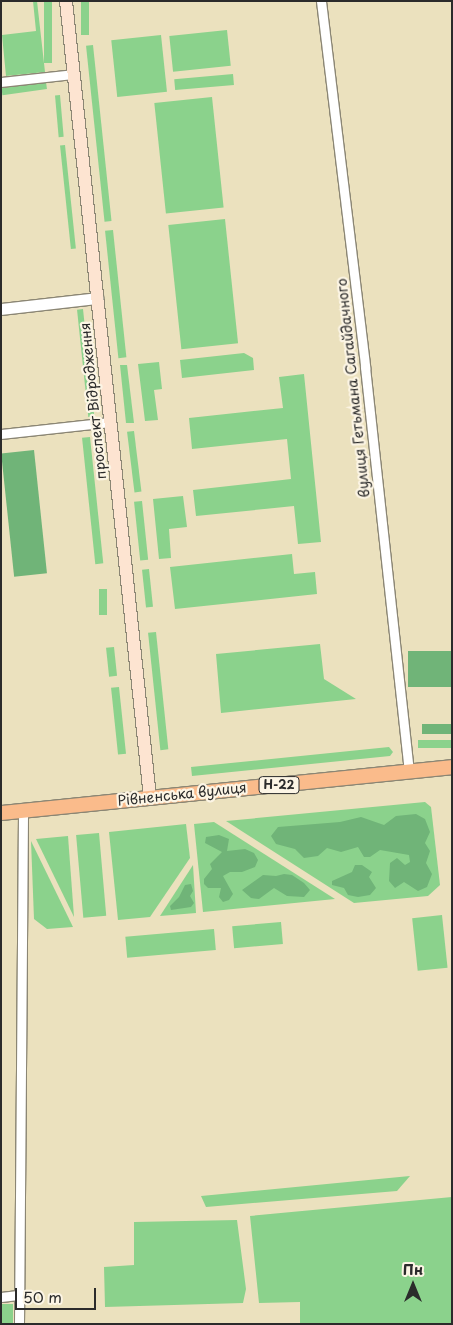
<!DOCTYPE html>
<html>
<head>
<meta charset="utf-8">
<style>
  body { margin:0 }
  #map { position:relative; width:453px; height:1325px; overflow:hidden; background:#ebe1be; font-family:"Playpen Sans",sans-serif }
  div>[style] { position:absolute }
  .green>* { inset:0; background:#8bd28c; transform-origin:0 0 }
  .forest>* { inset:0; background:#70b478; transform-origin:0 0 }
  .roads { filter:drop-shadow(1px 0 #8b8674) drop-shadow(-1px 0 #8b8674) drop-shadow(0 1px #8b8674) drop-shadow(0 -1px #8b8674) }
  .minor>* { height:9px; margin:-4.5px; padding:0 4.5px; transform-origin:4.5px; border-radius:4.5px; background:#fff }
  .tertiary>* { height:11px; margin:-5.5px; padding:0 5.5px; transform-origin:5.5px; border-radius:5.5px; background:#fff }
  .secondary>* { height:12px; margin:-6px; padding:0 6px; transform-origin:6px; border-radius:6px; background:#fde4d1 }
  .primary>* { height:14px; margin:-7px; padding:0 7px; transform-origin:7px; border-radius:7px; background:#fabb8b }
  span { translate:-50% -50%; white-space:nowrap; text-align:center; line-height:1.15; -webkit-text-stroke:4.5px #fcf5e5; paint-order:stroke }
  .shield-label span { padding:1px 4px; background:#fcf5e5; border:1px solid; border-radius:4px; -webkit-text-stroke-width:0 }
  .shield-label { font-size:12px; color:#2b2b2b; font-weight:700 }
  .street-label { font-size:14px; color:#2b2b2b }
  .frame { position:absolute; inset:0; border:2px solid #2b2b2b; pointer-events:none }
  .north { position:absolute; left:388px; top:1260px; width:50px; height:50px; -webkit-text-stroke:4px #fcf5e5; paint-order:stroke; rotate:0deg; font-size:14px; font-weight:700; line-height:20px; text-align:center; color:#2b2b2b }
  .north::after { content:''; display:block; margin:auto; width:18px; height:22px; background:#2b2b2b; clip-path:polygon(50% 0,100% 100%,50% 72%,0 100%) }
  .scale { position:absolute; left:15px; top:1288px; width:81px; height:22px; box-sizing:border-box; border:2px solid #2b2b2b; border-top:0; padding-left:6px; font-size:15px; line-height:18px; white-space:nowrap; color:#2b2b2b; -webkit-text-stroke:4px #fcf5e5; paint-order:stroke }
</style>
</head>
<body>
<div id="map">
  <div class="green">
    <div style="clip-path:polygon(33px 1px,37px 1px,45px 72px,6px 76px,2px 35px,36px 31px)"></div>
    <div style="left:44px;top:1px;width:8px;height:62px"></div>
    <div style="left:81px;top:1px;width:8px;height:34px"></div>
    <div style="left:227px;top:30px;width:36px;height:58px;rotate:84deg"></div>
    <div style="left:161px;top:35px;width:57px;height:50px;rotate:84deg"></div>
    <div style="left:93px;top:45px;width:177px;height:7px;rotate:84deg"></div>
    <div style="left:233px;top:74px;width:11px;height:59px;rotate:85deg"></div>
    <div style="left:46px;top:82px;width:7px;height:45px;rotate:82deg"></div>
    <div style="left:60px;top:95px;width:42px;height:5px;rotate:85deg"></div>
    <div style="left:212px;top:97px;width:111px;height:58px;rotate:84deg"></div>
    <div style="left:65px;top:145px;width:104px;height:5px;rotate:84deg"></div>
    <div style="left:225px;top:219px;width:125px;height:57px;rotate:84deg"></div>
    <div style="left:113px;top:230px;width:128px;height:8px;rotate:84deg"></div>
    <div style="left:83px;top:309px;width:108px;height:6px;rotate:84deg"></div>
    <div style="clip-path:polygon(244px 353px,253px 358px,254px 370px,182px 378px,180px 360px)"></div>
    <div style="clip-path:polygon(159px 362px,162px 389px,154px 390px,158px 420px,145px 421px,138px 364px)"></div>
    <div style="clip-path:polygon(120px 365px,127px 365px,134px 423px,126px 423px)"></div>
    <div style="clip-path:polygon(304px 374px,321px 542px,298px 544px,294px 506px,196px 516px,193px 490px,291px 479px,287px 439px,192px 449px,189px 418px,283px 408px,279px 377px)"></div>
    <div style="left:134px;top:431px;width:61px;height:7px;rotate:83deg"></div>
    <div style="left:90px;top:437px;width:127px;height:8px;rotate:84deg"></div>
    <div style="clip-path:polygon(183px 496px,187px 527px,169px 529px,171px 558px,159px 559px,153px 499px)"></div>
    <div style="left:142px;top:501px;width:59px;height:8px;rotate:84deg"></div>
    <div style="clip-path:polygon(292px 554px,294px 574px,315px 572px,317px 594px,175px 609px,170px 567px)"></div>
    <div style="left:149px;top:569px;width:38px;height:7px;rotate:84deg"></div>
    <div style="left:99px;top:589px;width:8px;height:26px"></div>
    <div style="left:156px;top:632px;width:118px;height:8px;rotate:84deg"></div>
    <div style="clip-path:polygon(320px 644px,324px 679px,356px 699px,221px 713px,216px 654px)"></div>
    <div style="left:114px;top:647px;width:29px;height:8px;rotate:84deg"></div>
    <div style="left:119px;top:687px;width:67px;height:8px;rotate:84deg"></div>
    <div style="left:452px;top:740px;width:8px;height:34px;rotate:90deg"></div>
    <div style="clip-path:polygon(389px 747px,393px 752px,390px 756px,192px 776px,191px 767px)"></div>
    <div style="clip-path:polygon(425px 802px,431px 807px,440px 885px,428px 896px,354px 903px,226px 821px)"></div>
    <div style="clip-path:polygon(214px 822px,335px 899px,203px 912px,194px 824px)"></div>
    <div style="clip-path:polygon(186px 824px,190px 858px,150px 917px,118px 920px,109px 832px)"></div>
    <div style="left:99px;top:833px;width:83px;height:23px;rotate:85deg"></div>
    <div style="clip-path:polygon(68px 836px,74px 917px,36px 839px)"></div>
    <div style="clip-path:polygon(31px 841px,73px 927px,47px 929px,34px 919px)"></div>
    <div style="clip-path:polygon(193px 865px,196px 913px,160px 916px)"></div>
    <div style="left:442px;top:915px;width:53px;height:30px;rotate:84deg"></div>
    <div style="left:281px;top:922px;width:22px;height:49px;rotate:85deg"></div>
    <div style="left:214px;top:929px;width:21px;height:89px;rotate:85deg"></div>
    <div style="clip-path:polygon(410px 1176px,397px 1191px,206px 1207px,201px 1196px)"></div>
    <div style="clip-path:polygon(452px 1197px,452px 1324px,300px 1324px,300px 1302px,259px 1303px,250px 1216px)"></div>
    <div style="clip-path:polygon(237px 1220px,246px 1289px,243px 1303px,105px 1307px,104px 1267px,134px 1265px,134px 1222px)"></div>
    <div style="left:1px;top:1304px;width:12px;height:20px"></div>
  </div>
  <div class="forest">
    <div style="left:34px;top:450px;width:124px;height:33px;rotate:84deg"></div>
    <div style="left:452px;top:651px;width:36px;height:44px;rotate:90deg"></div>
    <div style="left:452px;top:724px;width:10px;height:30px;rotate:90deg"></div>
    <div style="clip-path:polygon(416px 814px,425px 819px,430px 832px,425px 843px,430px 851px,426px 863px,432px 874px,427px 887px,418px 891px,404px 882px,395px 888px,389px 881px,390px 863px,397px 858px,405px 865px,410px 862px,409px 855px,380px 850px,370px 857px,364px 857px,358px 847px,341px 852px,327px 848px,318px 856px,304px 858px,295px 849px,276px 844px,271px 836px,278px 827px,340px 822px,361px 817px,384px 825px,396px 816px)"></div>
    <div style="clip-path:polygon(219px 835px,229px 839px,227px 851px,245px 849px,254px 853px,258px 860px,255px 867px,242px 872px,230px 872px,223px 876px,233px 894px,229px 900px,223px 902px,219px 897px,221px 888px,208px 888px,204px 884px,204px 879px,212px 869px,210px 864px,222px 852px,205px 843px,206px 837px)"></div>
    <div style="clip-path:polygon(355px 865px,362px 865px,372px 872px,369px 877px,376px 888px,370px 895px,358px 897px,348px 895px,344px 888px,332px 885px,332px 881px,352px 872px)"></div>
    <div style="clip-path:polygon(284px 874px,292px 875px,304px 883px,310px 890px,304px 897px,287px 896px,274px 888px,259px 899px,251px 898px,242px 890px,263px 875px,276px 876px)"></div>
    <div style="clip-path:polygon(191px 884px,193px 891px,190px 896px,194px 903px,191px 907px,171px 910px,170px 906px,179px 897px,185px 885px)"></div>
  </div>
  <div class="roads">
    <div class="minor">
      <div style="left:321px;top:1px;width:369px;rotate:83.1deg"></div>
      <div style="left:365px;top:367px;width:407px;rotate:83.8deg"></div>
      <div style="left:1px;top:82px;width:72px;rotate:-6.3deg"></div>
      <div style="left:1px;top:434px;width:110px;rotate:-6.3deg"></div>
      <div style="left:1px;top:1297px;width:17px;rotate:-7deg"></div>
      <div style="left:19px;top:1324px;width:513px;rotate:-89.55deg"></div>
    </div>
    <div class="tertiary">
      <div style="left:1px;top:309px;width:97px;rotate:-6.5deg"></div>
    </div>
    <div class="secondary">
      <div style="left:66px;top:1px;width:801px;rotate:83.98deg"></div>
    </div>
    <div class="primary">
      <div style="left:1px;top:813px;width:453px;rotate:-5.8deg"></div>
    </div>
  </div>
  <div class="shield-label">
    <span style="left:279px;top:785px">Н-22</span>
  </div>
  <div class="street-label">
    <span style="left:353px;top:388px;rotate:-96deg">вулиця Гетьмана Сагайдачного</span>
    <span style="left:93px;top:401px;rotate:-96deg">проспект Відродження</span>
    <span style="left:182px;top:794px;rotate:-6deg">Рівненська вулиця</span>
  </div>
  <div class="frame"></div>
  <div class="north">Пн</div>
  <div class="scale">50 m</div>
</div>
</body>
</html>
